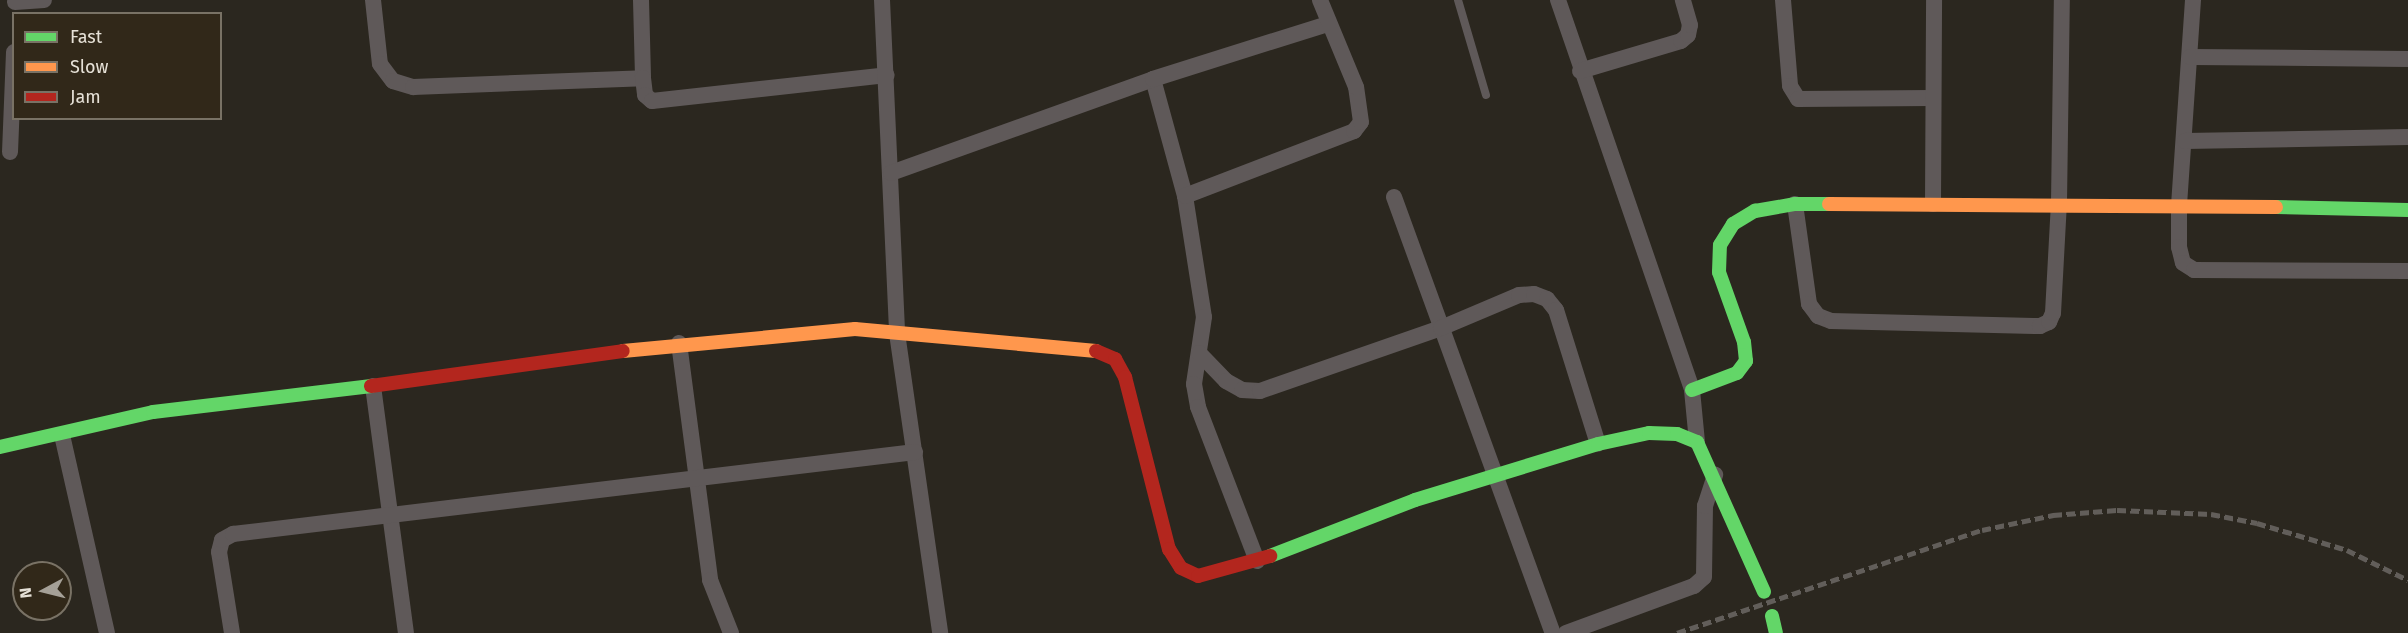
<!DOCTYPE html>
<html>
<head>
<meta charset="utf-8">
<style>
  body { margin:0 }
  #map { position:relative; width:2408px; height:633px; overflow:hidden; background:#2b271f; font-family:"Fira Sans",sans-serif }
  div>[style] { position:absolute }
  .lane>* { height:8px; margin:-4px; padding:0 4px; transform-origin:4px; border-radius:4px; background:#5f5959 }
  .street>* { height:16px; margin:-8px; padding:0 8px; transform-origin:8px; border-radius:8px; background:#5f5959 }
  .fast>* { height:14px; margin:-7px; padding:0 7px; transform-origin:7px; border-radius:7px; background:#63d668 }
  .slow>* { height:14px; margin:-7px; padding:0 7px; transform-origin:7px; border-radius:7px; background:#ff974d }
  .jam>* { height:14px; margin:-7px; padding:0 7px; transform-origin:7px; border-radius:7px; background:#b3261e }
  .rail>* { height:4.5px; margin-top:-2.25px; transform-origin:0; background:repeating-linear-gradient(90deg,#625e5a 0 9px,transparent 0 13.5px) }
  span { translate:-50% -50%; white-space:nowrap; text-align:center; line-height:1.15; -webkit-text-stroke:4.5px #312819; paint-order:stroke }
  .legend { position:absolute; left:12px; top:12px; width:210px; height:108px; box-sizing:border-box; background:#312819; border:2px solid #797265; margin:0; padding:8px 10px; list-style:none; font-size:18px; color:#e6e1d7 }
  .legend li { display:flex; align-items:center; gap:12px; height:30px }
  .legend b { width:30px; border:2px solid #797265 }
  .north { position:absolute; left:12px; top:561px; width:60px; height:60px; box-sizing:border-box; background:#312819; border:2px solid #797265; border-radius:50%; rotate:263deg; font-size:16px; font-weight:700; line-height:24px; text-align:center; color:#e6e1d7 }
  .north::after { content:''; display:block; margin:auto; width:21px; height:27px; background:#a5a097; clip-path:polygon(50% 0,100% 100%,50% 72%,0 100%) }
</style>
</head>
<body>
<div id="map">
  <div class="lane">
    <div style="left:1458px;top:0;width:99px;rotate:73.6deg"></div>
  </div>
  <div class="street">
    <div style="left:373px;top:0;width:64px;rotate:83.8deg"></div>
    <div style="left:380px;top:64px;width:21px;rotate:53deg"></div>
    <div style="left:393px;top:81px;width:21px;rotate:17deg"></div>
    <div style="left:413px;top:87px;width:230px;rotate:-2.2deg"></div>
    <div style="left:641px;top:0;width:78px;rotate:88.5deg"></div>
    <div style="left:643px;top:78px;width:17px;rotate:83deg"></div>
    <div style="left:645px;top:95px;width:9px;rotate:41deg"></div>
    <div style="left:652px;top:101px;width:236px;rotate:-6.3deg"></div>
    <div style="left:882px;top:0;width:333px;rotate:87.4deg"></div>
    <div style="left:897px;top:333px;width:303px;rotate:81.8deg"></div>
    <div style="left:1558px;top:0;width:412px;rotate:71deg"></div>
    <div style="left:1692px;top:390px;width:52px;rotate:84.5deg"></div>
    <div style="left:1783px;top:0;width:86px;rotate:85.3deg"></div>
    <div style="left:1790px;top:86px;width:15px;rotate:58deg"></div>
    <div style="left:1798px;top:99px;width:134px;rotate:-0.4deg"></div>
    <div style="left:2193px;top:0;width:208px;rotate:93.9deg"></div>
    <div style="left:2179px;top:208px;width:39px;rotate:90deg"></div>
    <div style="left:2179px;top:247px;width:16px;rotate:76deg"></div>
    <div style="left:2183px;top:263px;width:13px;rotate:32deg"></div>
    <div style="left:2194px;top:270px;width:214px;rotate:0.3deg"></div>
    <div style="left:15px;top:2px;width:29px;rotate:-4deg"></div>
    <div style="left:2190px;top:57px;width:218px;rotate:0.5deg"></div>
    <div style="left:1580px;top:71px;width:105px;rotate:-16.5deg"></div>
    <div style="left:1681px;top:41px;width:9px;rotate:-41deg"></div>
    <div style="left:1688px;top:35px;width:10px;rotate:-79deg"></div>
    <div style="left:1690px;top:25px;width:26px;rotate:-106deg"></div>
    <div style="left:1153px;top:79px;width:121px;rotate:74.7deg"></div>
    <div style="left:1185px;top:196px;width:122px;rotate:81.1deg"></div>
    <div style="left:1204px;top:317px;width:68px;rotate:98.5deg"></div>
    <div style="left:1194px;top:384px;width:23px;rotate:80deg"></div>
    <div style="left:1198px;top:407px;width:165px;rotate:69deg"></div>
    <div style="left:2185px;top:141px;width:223px;rotate:-1deg"></div>
    <div style="left:10px;top:152px;width:100px;rotate:-87.7deg"></div>
    <div style="left:891px;top:173px;width:278px;rotate:-19.7deg"></div>
    <div style="left:1153px;top:79px;width:182px;rotate:-17.5deg"></div>
    <div style="left:1185px;top:196px;width:181px;rotate:-21deg"></div>
    <div style="left:1354px;top:131px;width:11px;rotate:-52deg"></div>
    <div style="left:1361px;top:122px;width:35px;rotate:-98deg"></div>
    <div style="left:1356px;top:87px;width:94px;rotate:-112.5deg"></div>
    <div style="left:1394px;top:197px;width:464px;rotate:70deg"></div>
    <div style="left:1795px;top:204px;width:101px;rotate:82deg"></div>
    <div style="left:1809px;top:304px;width:15px;rotate:53deg"></div>
    <div style="left:1818px;top:316px;width:14px;rotate:21deg"></div>
    <div style="left:1831px;top:321px;width:209px;rotate:1.4deg"></div>
    <div style="left:2040px;top:326px;width:10px;rotate:-24deg"></div>
    <div style="left:2049px;top:322px;width:10px;rotate:-66deg"></div>
    <div style="left:2053px;top:313px;width:110px;rotate:-86.9deg"></div>
    <div style="left:2059px;top:203px;width:203px;rotate:-89.2deg"></div>
    <div style="left:1933px;top:204px;width:204px;rotate:-89.7deg"></div>
    <div style="left:679px;top:343px;width:239px;rotate:82.5deg"></div>
    <div style="left:710px;top:580px;width:57px;rotate:68.4deg"></div>
    <div style="left:1199px;top:353px;width:39px;rotate:46deg"></div>
    <div style="left:1226px;top:381px;width:18px;rotate:29deg"></div>
    <div style="left:1242px;top:390px;width:18px;rotate:3deg"></div>
    <div style="left:1260px;top:391px;width:192px;rotate:-19.2deg"></div>
    <div style="left:1441px;top:328px;width:85px;rotate:-22.9deg"></div>
    <div style="left:1519px;top:295px;width:15px;rotate:-4deg"></div>
    <div style="left:1534px;top:294px;width:14px;rotate:21deg"></div>
    <div style="left:1547px;top:299px;width:14px;rotate:51deg"></div>
    <div style="left:1556px;top:310px;width:140px;rotate:72.6deg"></div>
    <div style="left:373px;top:386px;width:249px;rotate:82.4deg"></div>
    <div style="left:62px;top:435px;width:203px;rotate:77.2deg"></div>
    <div style="left:232px;top:633px;width:82px;rotate:-99.1deg"></div>
    <div style="left:219px;top:552px;width:12px;rotate:-76deg"></div>
    <div style="left:222px;top:540px;width:13px;rotate:-29deg"></div>
    <div style="left:233px;top:534px;width:687px;rotate:-6.86deg"></div>
    <div style="left:1566px;top:633px;width:136px;rotate:-20.2deg"></div>
    <div style="left:1694px;top:586px;width:13px;rotate:-42deg"></div>
    <div style="left:1704px;top:577px;width:71px;rotate:-89.2deg"></div>
    <div style="left:1705px;top:506px;width:33px;rotate:-72deg"></div>
  </div>
  <div class="fast">
    <div style="left:2276px;top:207px;width:132px;rotate:1.3deg"></div>
    <div style="left:1692px;top:390px;width:48px;rotate:-20.7deg"></div>
    <div style="left:1737px;top:373px;width:15px;rotate:-53deg"></div>
    <div style="left:1746px;top:361px;width:19px;rotate:-96deg"></div>
    <div style="left:1744px;top:342px;width:74px;rotate:-109.7deg"></div>
    <div style="left:1719px;top:272px;width:27px;rotate:-88deg"></div>
    <div style="left:1720px;top:245px;width:25px;rotate:-58deg"></div>
    <div style="left:1733px;top:224px;width:26px;rotate:-31deg"></div>
    <div style="left:1755px;top:211px;width:41px;rotate:-9.9deg"></div>
    <div style="left:1795px;top:204px;width:34px"></div>
    <div style="left:0;top:447px;width:157px;rotate:-12.9deg"></div>
    <div style="left:153px;top:412px;width:220px;rotate:-6.8deg"></div>
    <div style="left:1270px;top:556px;width:155px;rotate:-21.1deg"></div>
    <div style="left:1415px;top:500px;width:191px;rotate:-17deg"></div>
    <div style="left:1598px;top:444px;width:52px;rotate:-12.2deg"></div>
    <div style="left:1649px;top:433px;width:28px;rotate:2deg"></div>
    <div style="left:1677px;top:434px;width:22px;rotate:22deg"></div>
    <div style="left:1697px;top:442px;width:164px;rotate:65.9deg"></div>
    <div style="left:1772px;top:616px;width:17px;rotate:77deg"></div>
  </div>
  <div class="slow">
    <div style="left:1829px;top:204px;width:447px;rotate:0.4deg"></div>
    <div style="left:623px;top:351px;width:233px;rotate:-5.4deg"></div>
    <div style="left:855px;top:329px;width:242px;rotate:5.2deg"></div>
  </div>
  <div class="jam">
    <div style="left:1096px;top:351px;width:21px;rotate:23deg"></div>
    <div style="left:1115px;top:359px;width:21px;rotate:61deg"></div>
    <div style="left:1125px;top:377px;width:178px;rotate:75.7deg"></div>
    <div style="left:1169px;top:549px;width:22px;rotate:58deg"></div>
    <div style="left:1181px;top:568px;width:19px;rotate:25deg"></div>
    <div style="left:1198px;top:576px;width:75px;rotate:-15.5deg"></div>
    <div style="left:371px;top:386px;width:254px;rotate:-7.9deg"></div>
  </div>
  <div class="rail">
    <div style="left:1677px;top:633px;width:322px;rotate:-18.7deg"></div>
    <div style="left:1982px;top:530px;width:73px;rotate:-11.9deg"></div>
    <div style="left:2053px;top:515px;width:64px;rotate:-4.5deg"></div>
    <div style="left:2117px;top:510px;width:94px;rotate:2.4deg"></div>
    <div style="left:2211px;top:514px;width:47px;rotate:11.1deg"></div>
    <div style="left:2257px;top:523px;width:94px;rotate:16.7deg"></div>
    <div style="left:2347px;top:550px;width:68px;rotate:26.2deg"></div>
  </div>
  <ul class="legend">
  <li><b style="height:8px;background:#63d668"></b>Fast</li>
  <li><b style="height:8px;background:#ff974d"></b>Slow</li>
  <li><b style="height:8px;background:#b3261e"></b>Jam</li>
  </ul>
  <div class="north">N</div>
</div>
</body>
</html>
